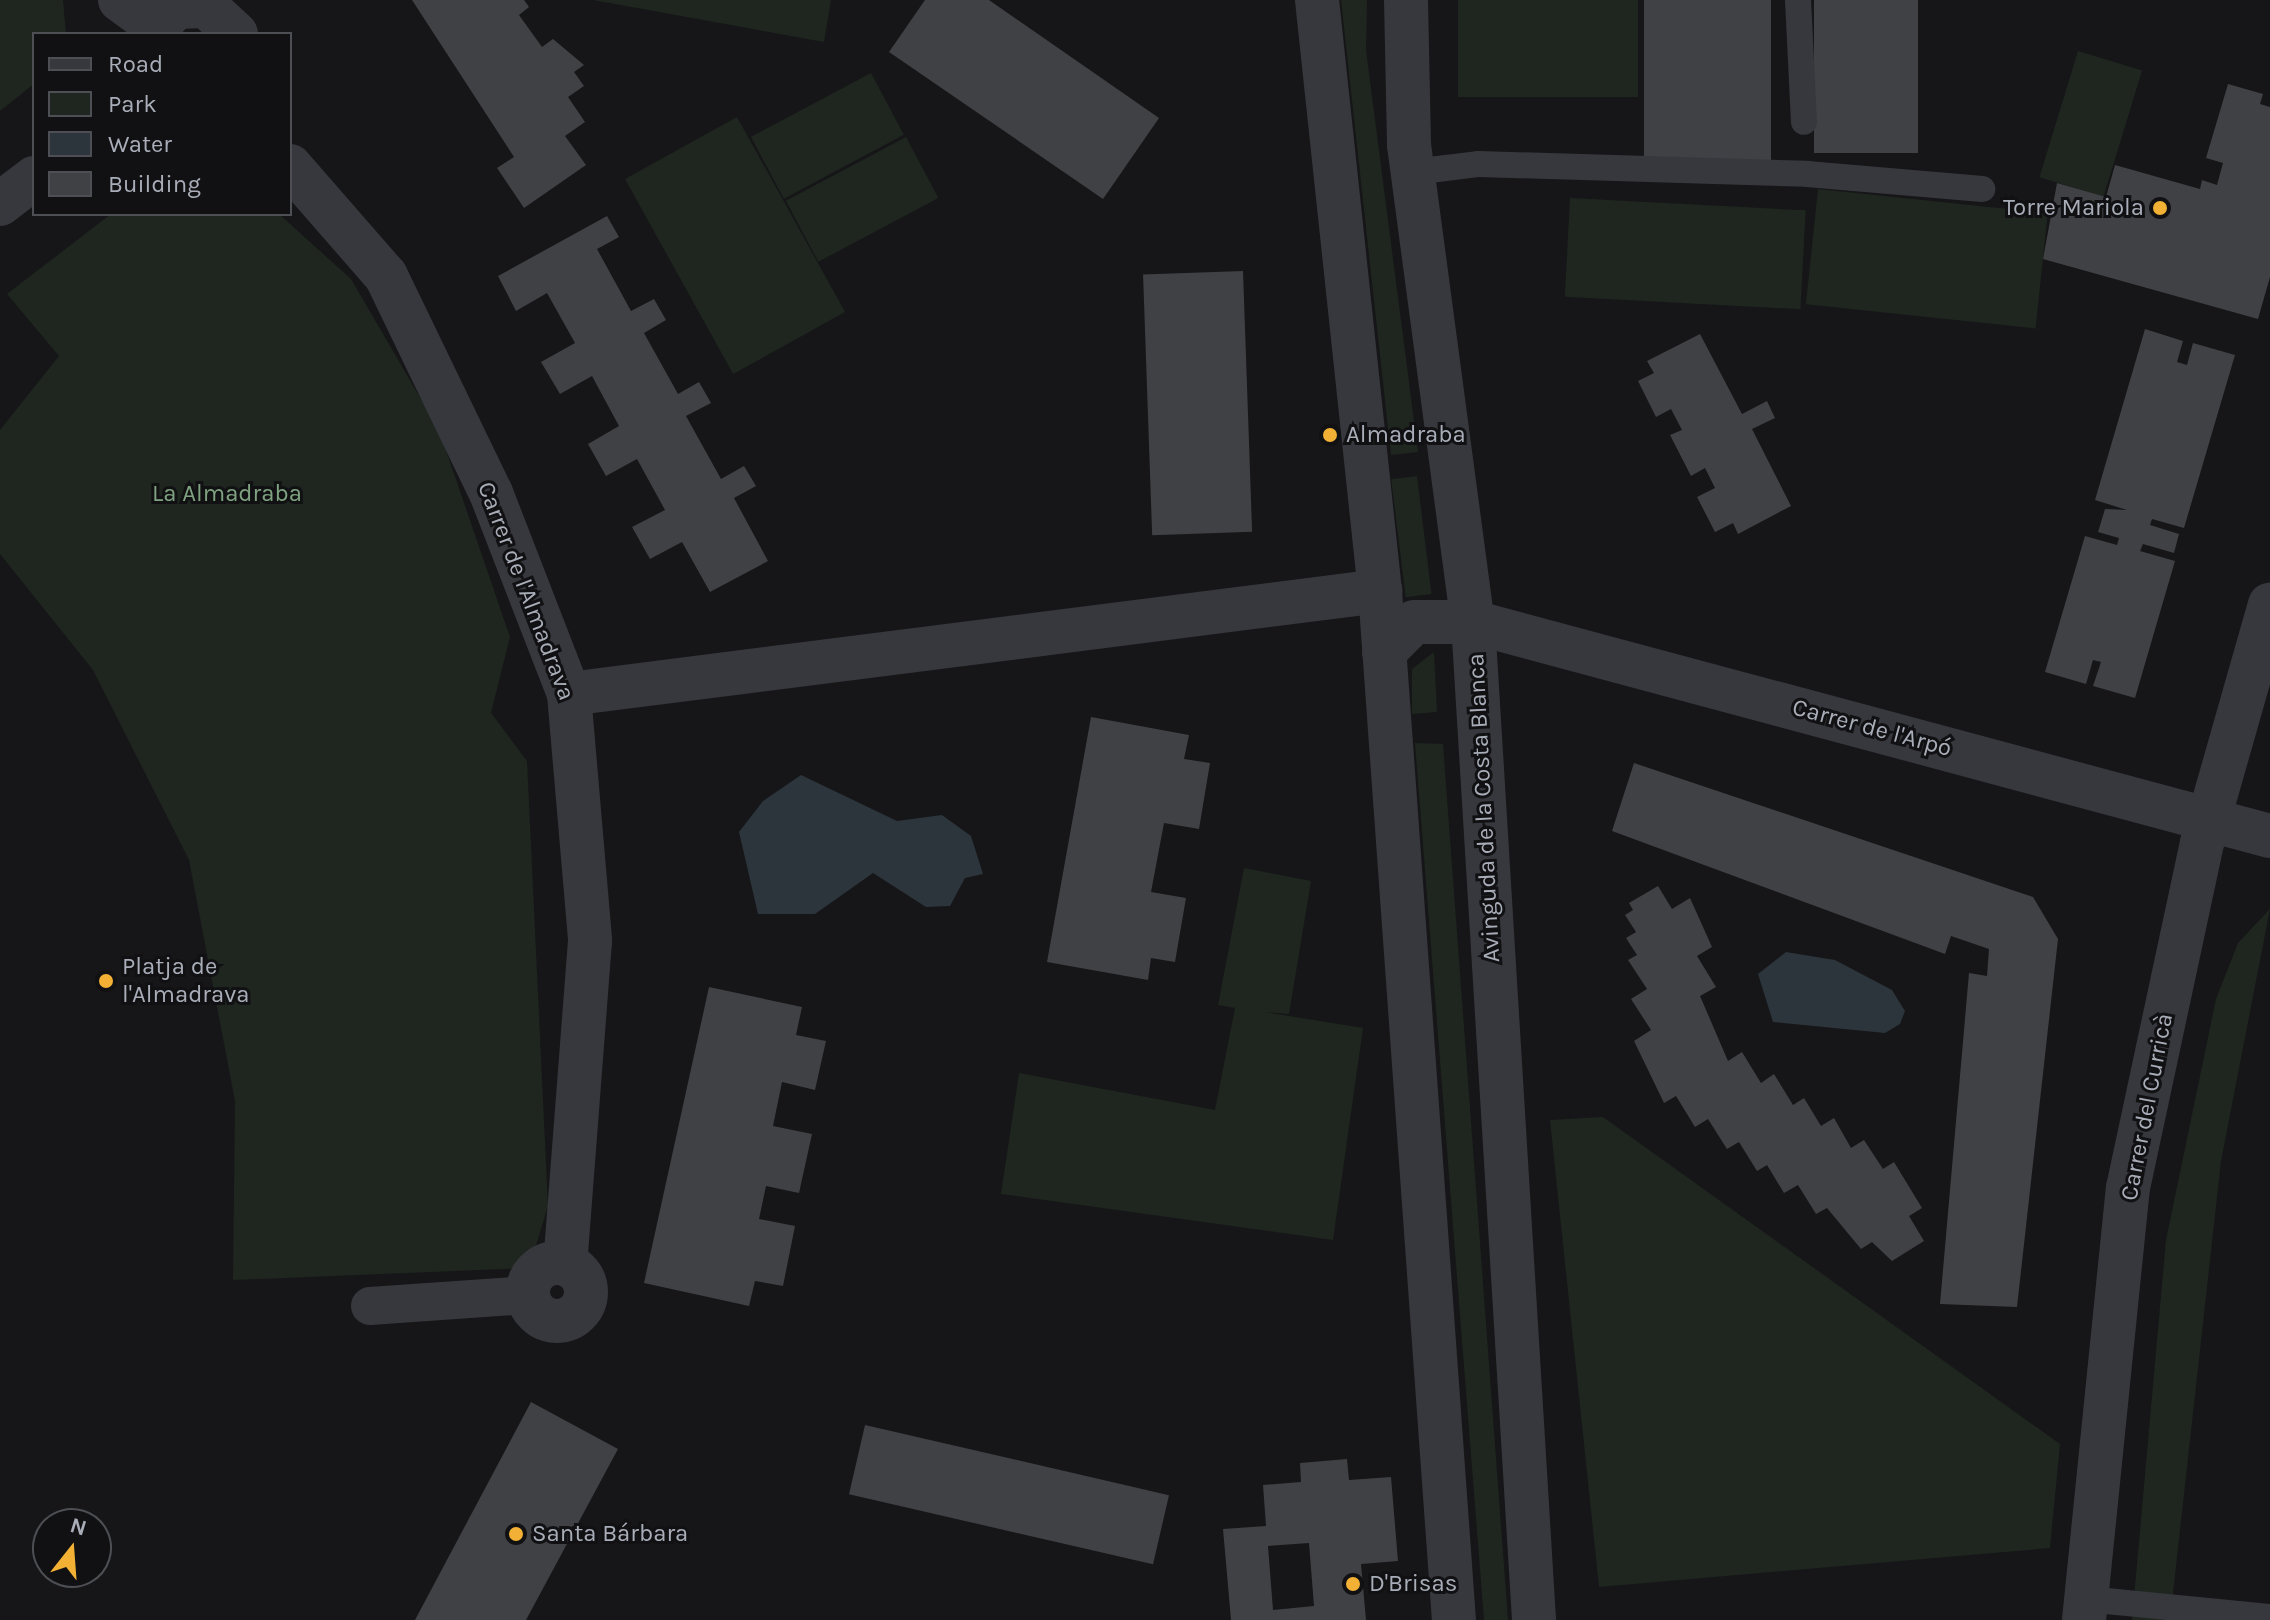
<!DOCTYPE html>
<html>
<head>
<meta charset="utf-8">
<style>
  body { margin:0 }
  #map { position:relative; width:2270px; height:1620px; overflow:hidden; background:#161618; font-family:Karla,sans-serif }
  div>[style] { position:absolute }
  .green>* { inset:0; background:#1e261f; transform-origin:0 0 }
  .water>* { inset:0; background:#2c353c }
  .building>* { inset:0; background:#404145; transform-origin:0 0 }
  .service>* { height:26px; margin:-13px; padding:0 13px; transform-origin:13px; border-radius:13px; background:#37383d }
  .pedestrian>* { height:38px; margin:-19px; padding:0 19px; transform-origin:19px; border-radius:19px; background:#37383d }
  .minor>* { height:44px; margin:-22px; padding:0 22px; transform-origin:22px; border-radius:22px; background:#37383d }
  .minor>.ring { margin:-22px; padding:0; box-sizing:content-box; background:none; border:44px solid #37383d; border-radius:50% }
  .tertiary>* { height:44px; margin:-22px; padding:0 22px; transform-origin:22px; border-radius:22px; background:#37383d }
  .dots>* { width:22px; height:22px; translate:-50% -50%; box-sizing:border-box; border:4px solid #111113; border-radius:50% }
  span { translate:-50% -50%; white-space:nowrap; text-align:center; line-height:1.15; -webkit-text-stroke:6px #111113; paint-order:stroke }
  .poi-label { font-size:24px; color:#a8adb8 }
  .right { translate:-100% -50%; text-align:right }
  .left { translate:0 -50%; text-align:left }
  .park-label { font-size:24px; color:#7fa381 }
  .street-label { font-size:24px; color:#a8adb8 }
  .legend { position:absolute; left:32px; top:32px; width:260px; height:184px; box-sizing:border-box; background:#111113; border:2px solid #4d4f55; margin:0; padding:10px 14px; list-style:none; font-size:24px; color:#a8adb8 }
  .legend li { display:flex; align-items:center; gap:16px; height:40px }
  .legend b { width:40px; border:2px solid #4d4f55 }
  .north { position:absolute; left:32px; top:1508px; width:80px; height:80px; box-sizing:border-box; background:#111113; border:2px solid #4d4f55; border-radius:50%; rotate:17deg; font-size:22px; font-weight:700; line-height:32px; text-align:center; color:#a8adb8 }
  .north::after { content:''; display:block; margin:auto; width:28px; height:36px; background:#f2b134; clip-path:polygon(50% 0,100% 100%,50% 72%,0 100%) }
</style>
</head>
<body>
<div id="map">
  <div class="green">
    <div style="clip-path:polygon(0 0,63px 0,66px 34px,34px 34px,34px 84px,0 111px)"></div>
    <div style="clip-path:polygon(593px 0,831px 0,824px 42px)"></div>
    <div style="clip-path:polygon(1341px 0,1367px 0,1366px 50px,1418px 452px,1391px 455px)"></div>
    <div style="left:1458px;top:0;width:180px;height:97px"></div>
    <div style="left:2078px;top:51px;width:67px;height:132px;rotate:17deg"></div>
    <div style="left:871px;top:73px;width:70px;height:136px;rotate:62deg"></div>
    <div style="left:737px;top:117px;width:223px;height:128px;rotate:61deg"></div>
    <div style="left:906px;top:137px;width:69px;height:136px;rotate:62deg"></div>
    <div style="left:1818px;top:189px;width:231px;height:116px;rotate:6deg"></div>
    <div style="left:1570px;top:198px;width:236px;height:99px;rotate:3deg"></div>
    <div style="clip-path:polygon(111px 214px,279px 214px,351px 279px,439px 430px,510px 637px,491px 713px,527px 761px,548px 1206px,529px 1268px,233px 1280px,235px 1101px,189px 860px,93px 670px,0 554px,0 430px,59px 356px,7px 294px)"></div>
    <div style="left:1417px;top:476px;width:119px;height:26px;rotate:83deg"></div>
    <div style="clip-path:polygon(1434px 652px,1437px 712px,1412px 714px,1412px 669px)"></div>
    <div style="clip-path:polygon(1415px 743px,1443px 744px,1508px 1620px,1484px 1620px)"></div>
    <div style="clip-path:polygon(1244px 868px,1311px 881px,1289px 1014px,1264px 1012px,1363px 1028px,1333px 1240px,1001px 1194px,1019px 1073px,1215px 1110px,1235px 1008px,1218px 1005px)"></div>
    <div style="clip-path:polygon(2270px 909px,2221px 1161px,2170px 1620px,2132px 1620px,2166px 1240px,2216px 999px,2238px 943px)"></div>
    <div style="clip-path:polygon(1603px 1117px,2060px 1444px,2050px 1548px,1599px 1587px,1550px 1120px)"></div>
  </div>
  <div class="water">
    <div style="clip-path:polygon(801px 775px,897px 821px,942px 815px,971px 836px,983px 874px,965px 878px,950px 906px,926px 907px,873px 873px,815px 914px,758px 914px,739px 832px,763px 801px)"></div>
    <div style="clip-path:polygon(1786px 952px,1835px 960px,1892px 990px,1905px 1011px,1900px 1024px,1885px 1033px,1773px 1022px,1758px 974px)"></div>
  </div>
  <div class="building">
    <div style="clip-path:polygon(412px 0,524px 0,529px 7px,519px 15px,542px 47px,553px 39px,584px 65px,574px 72px,584px 86px,568px 97px,585px 122px,565px 136px,586px 165px,524px 208px,497px 168px,514px 157px)"></div>
    <div style="clip-path:polygon(925px 0,989px 0,1159px 118px,1103px 199px,889px 52px)"></div>
    <div style="left:1644px;top:0;width:127px;height:160px"></div>
    <div style="left:1814px;top:0;width:104px;height:153px"></div>
    <div style="clip-path:polygon(2228px 84px,2263px 94px,2260px 104px,2270px 107px,2270px 277px,2258px 319px,2043px 259px,2057px 183px,2106px 197px,2115px 165px,2200px 189px,2202px 180px,2217px 185px,2223px 163px,2206px 158px)"></div>
    <div style="clip-path:polygon(607px 216px,619px 237px,597px 249px,631px 311px,654px 299px,666px 320px,644px 333px,678px 394px,699px 382px,711px 403px,686px 416px,721px 479px,744px 466px,756px 486px,734px 498px,768px 561px,710px 592px,682px 542px,650px 559px,632px 527px,665px 510px,637px 459px,606px 476px,588px 444px,619px 426px,592px 376px,560px 394px,541px 362px,575px 343px,547px 293px,516px 311px,498px 276px)"></div>
    <div style="left:1243px;top:271px;width:261px;height:100px;rotate:88deg"></div>
    <div style="clip-path:polygon(2145px 329px,2183px 341px,2177px 362px,2187px 365px,2193px 343px,2235px 355px,2184px 528px,2152px 519px,2150px 525px,2179px 534px,2174px 553px,2143px 544px,2140px 551px,2175px 561px,2135px 698px,2093px 686px,2101px 662px,2093px 660px,2086px 684px,2045px 672px,2085px 536px,2117px 545px,2119px 538px,2098px 532px,2105px 509px,2127px 510px,2095px 500px)"></div>
    <div style="clip-path:polygon(1700px 334px,1742px 414px,1767px 401px,1775px 418px,1752px 429px,1791px 506px,1738px 534px,1733px 523px,1715px 532px,1697px 497px,1715px 488px,1705px 468px,1691px 476px,1670px 435px,1682px 430px,1671px 409px,1656px 417px,1638px 381px,1654px 373px,1647px 361px)"></div>
    <div style="clip-path:polygon(1091px 717px,1189px 735px,1184px 759px,1210px 763px,1199px 829px,1164px 823px,1151px 892px,1186px 898px,1175px 962px,1151px 958px,1148px 980px,1047px 962px)"></div>
    <div style="clip-path:polygon(1634px 763px,2033px 897px,2058px 939px,2017px 1307px,1940px 1304px,1969px 973px,1987px 976px,1989px 949px,1951px 936px,1945px 954px,1612px 831px)"></div>
    <div style="clip-path:polygon(1658px 886px,1672px 909px,1690px 898px,1712px 947px,1697px 956px,1716px 987px,1700px 996px,1728px 1061px,1742px 1052px,1761px 1083px,1774px 1074px,1793px 1105px,1804px 1098px,1821px 1126px,1834px 1118px,1851px 1148px,1864px 1140px,1883px 1169px,1894px 1162px,1922px 1208px,1909px 1216px,1924px 1241px,1892px 1261px,1872px 1242px,1861px 1249px,1827px 1208px,1816px 1214px,1798px 1185px,1784px 1193px,1767px 1165px,1757px 1171px,1739px 1142px,1727px 1149px,1708px 1119px,1695px 1127px,1676px 1096px,1664px 1103px,1634px 1041px,1651px 1030px,1631px 999px,1647px 989px,1628px 960px,1637px 955px,1626px 938px,1636px 932px,1625px 915px,1633px 910px,1629px 903px)"></div>
    <div style="clip-path:polygon(709px 987px,802px 1007px,796px 1035px,826px 1041px,815px 1090px,782px 1082px,773px 1126px,812px 1134px,799px 1193px,766px 1186px,759px 1219px,795px 1226px,783px 1286px,755px 1281px,749px 1306px,644px 1283px)"></div>
    <div style="clip-path:polygon(531px 1402px,618px 1449px,526px 1620px,415px 1620px)"></div>
    <div style="left:865px;top:1425px;width:312px;height:71px;rotate:13deg"></div>
    <div style="clip-path:polygon(evenodd,1347px 1459px,1349px 1480px,1391px 1477px,1398px 1561px,1361px 1564px,1366px 1620px,1231px 1620px,1223px 1529px,1266px 1526px,1263px 1485px,1301px 1482px,1300px 1463px,1347px 1459px,1309px 1543px,1314px 1606px,1273px 1610px,1268px 1546px,1309px 1543px)"></div>
  </div>
  <div class="service">
    <div style="left:1798px;top:0;width:122px;rotate:87.2deg"></div>
    <div style="left:1413px;top:172px;width:65px;rotate:-7deg"></div>
    <div style="left:1478px;top:164px;width:329px;rotate:1.7deg"></div>
    <div style="left:1807px;top:174px;width:176px;rotate:4.9deg"></div>
    <div style="left:2086px;top:1599px;width:185px;rotate:5.6deg"></div>
  </div>
  <div class="pedestrian">
    <div style="left:370px;top:1306px;width:158px;rotate:-4deg"></div>
  </div>
  <div class="minor">
    <div style="left:120px;top:0;width:41px;rotate:36deg"></div>
    <div style="left:150px;top:34px;width:37px;rotate:-46deg"></div>
    <div style="left:176px;top:7px;width:30px;rotate:-2deg"></div>
    <div style="left:206px;top:6px;width:41px;rotate:43deg"></div>
    <div style="left:290px;top:166px;width:146px;rotate:48.9deg"></div>
    <div style="left:386px;top:276px;width:241px;rotate:64.2deg"></div>
    <div style="left:491px;top:493px;width:216px;rotate:68.8deg"></div>
    <div style="left:569px;top:694px;width:248px;rotate:85.1deg"></div>
    <div style="left:590px;top:941px;width:324px;rotate:94.4deg"></div>
    <div style="left:0;top:204px;width:43px;rotate:-37.4deg"></div>
    <div style="left:1384px;top:652px;width:42px;rotate:-45deg"></div>
    <div style="left:1414px;top:622px;width:59px"></div>
    <div style="left:1473px;top:622px;width:825px;rotate:15.03deg"></div>
    <div style="left:569px;top:694px;width:818px;rotate:-7.24deg"></div>
    <div class="ring" style="left:528px;top:1263px;width:14px;height:14px"></div>
    <div style="left:2084px;top:1620px;width:434px;rotate:-84.2deg"></div>
    <div style="left:2128px;top:1188px;width:353px;rotate:-77.9deg"></div>
    <div style="left:2202px;top:843px;width:248px;rotate:-74.1deg"></div>
  </div>
  <div class="tertiary">
    <div style="left:1317px;top:0;width:594px;rotate:83.92deg"></div>
    <div style="left:1380px;top:591px;width:1032px;rotate:85.89deg"></div>
    <div style="left:1406px;top:0;width:145px;rotate:88.8deg"></div>
    <div style="left:1409px;top:145px;width:481px;rotate:82.4deg"></div>
    <div style="left:1473px;top:622px;width:1000px;rotate:86.5deg"></div>
  </div>
  <div class="dots">
    <div style="left:2160px;top:208px;background:#f2b134"></div>
    <div style="left:1330px;top:435px;background:#f2b134"></div>
    <div style="left:106px;top:981px;background:#f2b134"></div>
    <div style="left:516px;top:1534px;background:#f2b134"></div>
    <div style="left:1353px;top:1584px;background:#f2b134"></div>
  </div>
  <div class="poi-label">
    <span class="right" style="left:2144px;top:208px">Torre Mariola</span>
    <span class="left" style="left:1346px;top:435px">Almadraba</span>
    <span class="left" style="left:122px;top:981px">Platja de<br>l'Almadrava</span>
    <span class="left" style="left:532px;top:1534px">Santa Bárbara</span>
    <span class="left" style="left:1369px;top:1584px">D'Brisas</span>
  </div>
  <div class="park-label">
    <span style="left:227px;top:494px">La Almadraba</span>
  </div>
  <div class="street-label">
    <span style="left:526px;top:591px;rotate:69deg">Carrer de l'Almadrava</span>
    <span style="left:1872px;top:728px;rotate:15deg">Carrer de l'Arpó</span>
    <span style="left:1484px;top:808px;rotate:-93deg">Avinguda de la Costa Blanca</span>
    <span style="left:2147px;top:1107px;rotate:-79deg">Carrer del Curricà</span>
  </div>
  <ul class="legend">
  <li><b style="height:10px;background:#37383d"></b>Road</li>
  <li><b style="height:22px;background:#1e261f"></b>Park</li>
  <li><b style="height:22px;background:#2c353c"></b>Water</li>
  <li><b style="height:22px;background:#404145"></b>Building</li>
  </ul>
  <div class="north">N</div>
</div>
</body>
</html>
